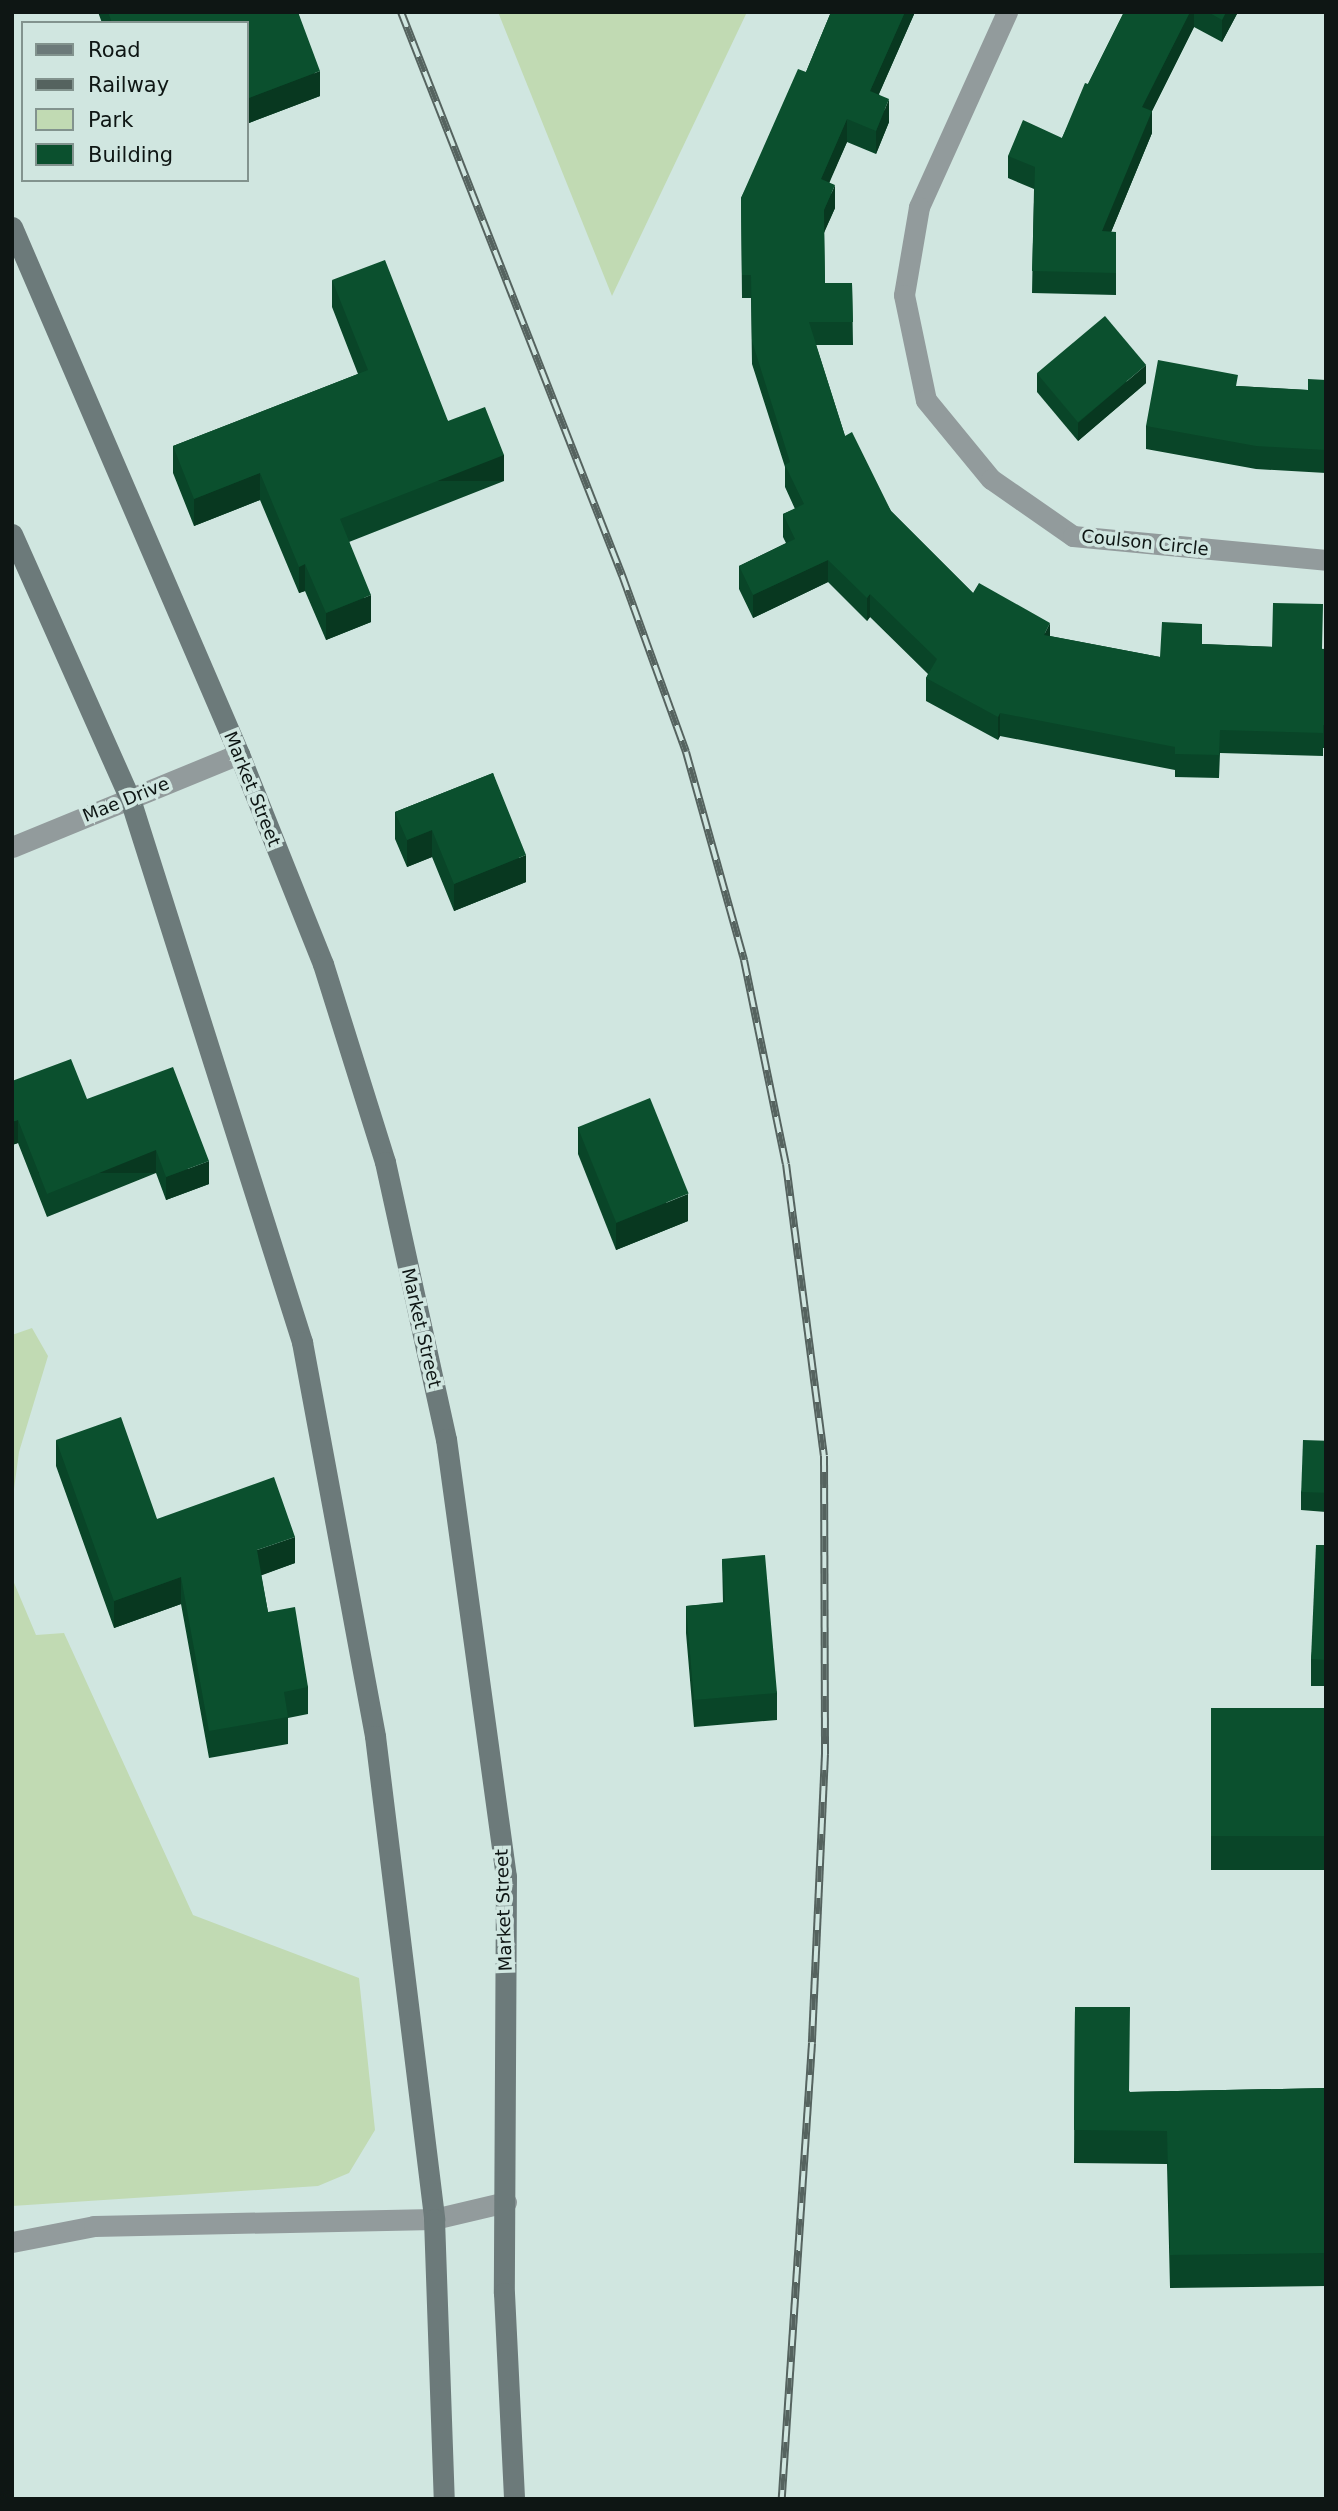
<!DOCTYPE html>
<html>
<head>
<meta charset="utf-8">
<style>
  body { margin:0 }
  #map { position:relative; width:1338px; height:2511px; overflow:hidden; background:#d0e6e0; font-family:"DejaVu Sans",sans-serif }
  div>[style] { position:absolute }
  .green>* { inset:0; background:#c1dab3 }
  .street>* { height:21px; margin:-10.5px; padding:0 10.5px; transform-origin:10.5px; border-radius:10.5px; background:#929b9c }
  .secondary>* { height:21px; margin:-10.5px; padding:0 10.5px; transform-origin:10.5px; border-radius:10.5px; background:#6c7a7a }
  .rail>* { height:8px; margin-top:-4px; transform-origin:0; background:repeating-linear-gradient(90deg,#d0e6e0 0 16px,#55635f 0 32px); box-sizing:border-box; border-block:2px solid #55635f }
  .wall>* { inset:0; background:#094528; transform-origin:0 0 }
  .shaded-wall>* { inset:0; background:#083820; transform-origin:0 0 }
  .building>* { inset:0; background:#0b502e; transform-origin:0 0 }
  span { translate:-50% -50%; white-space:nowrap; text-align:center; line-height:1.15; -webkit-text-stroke:7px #d0e6e0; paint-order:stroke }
  .street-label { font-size:18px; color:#0e1614 }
  .frame { position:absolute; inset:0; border:14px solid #0e1614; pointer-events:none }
  .legend { position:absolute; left:21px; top:21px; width:228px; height:161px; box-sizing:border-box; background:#d0e6e0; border:2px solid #82938e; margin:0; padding:9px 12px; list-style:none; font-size:21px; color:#0e1614 }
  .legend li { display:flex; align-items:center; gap:14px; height:35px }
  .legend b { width:35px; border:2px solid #82938e }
</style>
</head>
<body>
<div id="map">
  <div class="green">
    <div style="clip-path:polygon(498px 12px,747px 12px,612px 296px)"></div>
    <div style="clip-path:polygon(32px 1328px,48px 1356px,19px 1452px,12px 1504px,12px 1335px)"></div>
    <div style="clip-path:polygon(12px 1578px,36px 1635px,64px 1633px,193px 1915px,359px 1978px,375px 2130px,349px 2173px,318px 2186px,12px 2206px)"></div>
  </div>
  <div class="street">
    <div style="left:1007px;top:12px;width:214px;rotate:114.3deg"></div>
    <div style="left:919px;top:207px;width:89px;rotate:99.7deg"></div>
    <div style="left:904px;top:295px;width:107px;rotate:78.2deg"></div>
    <div style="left:926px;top:400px;width:102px;rotate:50.6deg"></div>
    <div style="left:991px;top:479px;width:100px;rotate:34.8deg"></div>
    <div style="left:1073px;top:536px;width:254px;rotate:5.4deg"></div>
    <div style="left:12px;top:847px;width:245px;rotate:-22.3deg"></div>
    <div style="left:12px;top:2242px;width:84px;rotate:-11deg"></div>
    <div style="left:94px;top:2226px;width:340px;rotate:-1.2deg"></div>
    <div style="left:434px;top:2219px;width:74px;rotate:-13.3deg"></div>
  </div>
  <div class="secondary">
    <div style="left:12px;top:227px;width:574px;rotate:66.7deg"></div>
    <div style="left:239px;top:754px;width:226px;rotate:68.2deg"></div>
    <div style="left:323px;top:964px;width:207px;rotate:72.6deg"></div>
    <div style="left:385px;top:1162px;width:284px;rotate:77.6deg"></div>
    <div style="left:446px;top:1439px;width:441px;rotate:82.2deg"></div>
    <div style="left:506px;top:1876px;width:417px;rotate:90.3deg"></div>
    <div style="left:504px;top:2293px;width:206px;rotate:87.2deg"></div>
    <div style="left:12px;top:534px;width:290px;rotate:66deg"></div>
    <div style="left:130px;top:799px;width:570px;rotate:72.42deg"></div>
    <div style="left:302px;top:1342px;width:401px;rotate:79.5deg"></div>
    <div style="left:375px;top:1736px;width:487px;rotate:83deg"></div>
    <div style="left:434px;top:2219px;width:280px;rotate:88deg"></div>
  </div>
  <div class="rail">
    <div style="left:401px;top:12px;width:605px;rotate:68.57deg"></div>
    <div style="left:622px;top:575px;width:188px;rotate:70.1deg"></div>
    <div style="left:686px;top:752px;width:216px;rotate:74.4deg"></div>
    <div style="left:744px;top:960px;width:208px;rotate:78.4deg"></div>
    <div style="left:786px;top:1164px;width:294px;rotate:82.6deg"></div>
    <div style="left:824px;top:1456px;width:298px;rotate:89.8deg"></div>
    <div style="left:825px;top:1754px;width:289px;rotate:92.6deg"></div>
    <div style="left:812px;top:2043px;width:457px;rotate:93.8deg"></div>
  </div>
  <div class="wall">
    <div style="clip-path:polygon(98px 12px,298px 12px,320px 96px,249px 123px,247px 117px,247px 23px,102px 23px)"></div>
    <div style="clip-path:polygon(831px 12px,915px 12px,879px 94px,889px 122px,876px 154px,847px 142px,829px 182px,835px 208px,824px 232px,825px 283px,852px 283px,853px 345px,816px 345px,845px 436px,891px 511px,973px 593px,1050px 636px,1160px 657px,1202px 644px,1326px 649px,1326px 748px,1323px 748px,1323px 756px,1220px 753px,1219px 778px,1175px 777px,1175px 770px,1000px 736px,998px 740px,926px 701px,926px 678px,928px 674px,870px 617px,867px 621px,828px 582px,753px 618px,739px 589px,739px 566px,786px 543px,783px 537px,783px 514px,795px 509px,785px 487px,785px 467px,752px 364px,751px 298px,742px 298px,741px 198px,806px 72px)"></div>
    <div style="clip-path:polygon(1124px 12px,1238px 12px,1222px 42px,1194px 27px,1152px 111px,1152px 133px,1111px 232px,1116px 232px,1116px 295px,1032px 293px,1034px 189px,1008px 178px,1008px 156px,1062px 138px,1088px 84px)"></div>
    <div style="clip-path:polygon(332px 280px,448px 421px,504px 481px,349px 542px,371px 622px,326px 640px,305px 591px,299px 593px,260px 500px,194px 526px,173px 473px,173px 446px,358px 374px,332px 307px)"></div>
    <div style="clip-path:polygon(1037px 374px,1146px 383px,1078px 441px,1037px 392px)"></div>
    <div style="clip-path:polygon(1326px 380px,1326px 473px,1256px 469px,1146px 449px,1146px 426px,1238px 386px,1308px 390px)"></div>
    <div style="clip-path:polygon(493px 773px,526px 882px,454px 911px,432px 857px,407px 867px,395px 839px,395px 812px)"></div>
    <div style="clip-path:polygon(12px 1081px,87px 1099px,209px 1184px,166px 1200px,156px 1173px,47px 1217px,18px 1143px,12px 1145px)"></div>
    <div style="clip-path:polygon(578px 1127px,688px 1221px,616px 1250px,578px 1154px)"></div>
    <div style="clip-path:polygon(56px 1440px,157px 1519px,295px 1563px,261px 1575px,268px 1612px,308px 1687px,308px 1714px,288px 1718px,288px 1744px,209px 1758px,181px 1604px,114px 1628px,56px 1466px)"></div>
    <div style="clip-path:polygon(1326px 1441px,1326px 1512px,1301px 1510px,1301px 1492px)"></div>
    <div style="clip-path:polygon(1326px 1545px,1326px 1686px,1311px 1686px,1311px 1659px)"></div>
    <div style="clip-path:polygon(722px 1559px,777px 1693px,777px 1720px,694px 1727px,686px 1633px,686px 1606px,723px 1603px)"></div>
    <div style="left:1326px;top:1708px;width:162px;height:115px;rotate:90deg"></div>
    <div style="clip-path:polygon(1075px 2007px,1130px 2092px,1326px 2088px,1326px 2286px,1170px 2288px,1167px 2164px,1074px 2163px)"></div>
  </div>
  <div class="shaded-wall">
    <div style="clip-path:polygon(905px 12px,915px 12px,870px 114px,870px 91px)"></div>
    <div style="clip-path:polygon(1190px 12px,1194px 12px,1194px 27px,1152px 111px,1152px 133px,1102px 254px,1102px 231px,1142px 107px)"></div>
    <div style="clip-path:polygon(1226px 12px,1238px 12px,1222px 42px,1222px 20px)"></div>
    <div style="clip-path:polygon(320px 71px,320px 96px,249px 123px,249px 98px)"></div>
    <div style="clip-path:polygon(889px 99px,889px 122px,876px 154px,876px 131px)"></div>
    <div style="clip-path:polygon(847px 119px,847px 142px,821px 202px,821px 179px)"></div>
    <div style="clip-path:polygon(835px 185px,835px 208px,824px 233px,824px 210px)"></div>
    <div style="clip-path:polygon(1146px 365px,1146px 383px,1078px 441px,1078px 423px)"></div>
    <div style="left:504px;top:455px;width:26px;height:176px;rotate:90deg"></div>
    <div style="clip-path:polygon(260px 473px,260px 500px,194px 526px,194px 499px)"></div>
    <div style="clip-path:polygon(828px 560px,828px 582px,753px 618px,753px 595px)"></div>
    <div style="clip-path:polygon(305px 564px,305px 591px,299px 593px,299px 567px)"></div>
    <div style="clip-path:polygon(870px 594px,870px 617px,867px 621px,867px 598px)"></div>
    <div style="clip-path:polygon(371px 595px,371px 622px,326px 640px,326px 613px)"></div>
    <div style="clip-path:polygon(1050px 623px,1050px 646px,1044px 635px)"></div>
    <div style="clip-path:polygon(1000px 713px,1000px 736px,998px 740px,998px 717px)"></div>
    <div style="clip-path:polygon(432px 830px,432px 857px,407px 867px,407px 840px)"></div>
    <div style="clip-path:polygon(526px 855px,526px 882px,454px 911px,454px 884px)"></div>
    <div style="clip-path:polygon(18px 1120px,18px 1143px,12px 1145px,12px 1122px)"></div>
    <div style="left:156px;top:1150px;width:23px;height:118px;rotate:90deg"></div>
    <div style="clip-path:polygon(209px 1161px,209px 1184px,166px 1200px,166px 1177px)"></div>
    <div style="clip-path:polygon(688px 1194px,688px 1221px,616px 1250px,616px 1223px)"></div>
    <div style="clip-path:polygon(295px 1537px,295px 1563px,257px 1577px,257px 1550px)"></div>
    <div style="clip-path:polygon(181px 1577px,181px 1604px,114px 1628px,114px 1601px)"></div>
  </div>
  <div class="building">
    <div style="clip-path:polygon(108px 12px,298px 12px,320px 71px,249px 98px,247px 92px,247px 23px,112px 23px)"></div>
    <div style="clip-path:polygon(831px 12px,905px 12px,870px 91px,889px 99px,876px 131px,847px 119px,821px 179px,835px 185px,824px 210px,825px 283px,852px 283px,853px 322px,809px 322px,845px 436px,852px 432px,891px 511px,973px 593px,979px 583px,1050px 623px,1044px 635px,1160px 657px,1162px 622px,1202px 624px,1202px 644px,1272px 647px,1273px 603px,1323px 604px,1322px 649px,1326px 649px,1326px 725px,1323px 725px,1323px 733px,1220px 730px,1219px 755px,1175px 754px,1175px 747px,1000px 713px,998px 717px,926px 678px,937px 659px,870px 594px,867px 598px,828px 560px,753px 595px,739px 566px,795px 539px,783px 514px,804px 504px,785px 465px,790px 462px,752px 341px,751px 275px,742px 275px,741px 198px,798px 69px,806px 72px)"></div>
    <div style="clip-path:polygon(1124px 12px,1190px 12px,1142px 107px,1152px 111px,1102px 231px,1116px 232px,1116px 273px,1032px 271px,1035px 167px,1008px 156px,1023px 120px,1062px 138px,1085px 83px,1088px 84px)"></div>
    <div style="clip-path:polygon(1208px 12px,1226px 12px,1222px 20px)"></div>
    <div style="clip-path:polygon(385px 260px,448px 421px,485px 407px,504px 455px,340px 519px,371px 595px,326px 613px,305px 564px,299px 567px,260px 473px,194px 499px,173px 446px,368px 370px,332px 280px)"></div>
    <div style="left:1105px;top:316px;width:64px;height:89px;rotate:50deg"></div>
    <div style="clip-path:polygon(1158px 360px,1238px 375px,1236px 386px,1308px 390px,1308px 379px,1326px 380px,1326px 450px,1256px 446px,1146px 426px)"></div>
    <div style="clip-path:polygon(493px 773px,526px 855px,454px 884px,432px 830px,407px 840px,395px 812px)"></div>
    <div style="clip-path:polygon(71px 1059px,87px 1099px,173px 1067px,209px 1161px,166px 1177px,156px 1150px,47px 1194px,18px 1120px,12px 1122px,12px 1081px)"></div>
    <div style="left:650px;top:1098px;width:103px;height:78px;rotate:68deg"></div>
    <div style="clip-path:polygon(121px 1417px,157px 1519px,274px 1477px,295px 1537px,257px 1550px,268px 1612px,295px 1607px,308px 1687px,284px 1692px,288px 1717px,209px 1731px,181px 1577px,114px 1601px,56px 1440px)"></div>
    <div style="left:1303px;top:1440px;width:23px;height:52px;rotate:2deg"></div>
    <div style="clip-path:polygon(1316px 1545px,1326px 1545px,1326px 1660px,1311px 1659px)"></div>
    <div style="clip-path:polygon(765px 1555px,777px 1693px,694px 1700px,686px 1606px,725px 1602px,722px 1559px)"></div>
    <div style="left:1326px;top:1708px;width:128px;height:115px;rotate:90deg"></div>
    <div style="clip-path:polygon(1075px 2007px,1130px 2007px,1129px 2092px,1326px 2088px,1326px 2253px,1170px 2255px,1167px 2131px,1074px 2130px)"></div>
  </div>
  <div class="street-label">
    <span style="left:1145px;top:543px;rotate:6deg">Coulson Circle</span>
    <span style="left:252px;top:789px;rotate:68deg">Market Street</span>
    <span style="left:126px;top:800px;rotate:-22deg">Mae Drive</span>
    <span style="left:421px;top:1328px;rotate:77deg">Market Street</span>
    <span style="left:504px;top:1910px;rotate:-92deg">Market Street</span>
  </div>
  <div class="frame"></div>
  <ul class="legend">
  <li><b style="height:9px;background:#6c7a7a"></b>Road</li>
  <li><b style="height:9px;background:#55635f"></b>Railway</li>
  <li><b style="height:19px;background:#c1dab3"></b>Park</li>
  <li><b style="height:19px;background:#0b502e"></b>Building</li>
  </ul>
</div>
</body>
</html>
